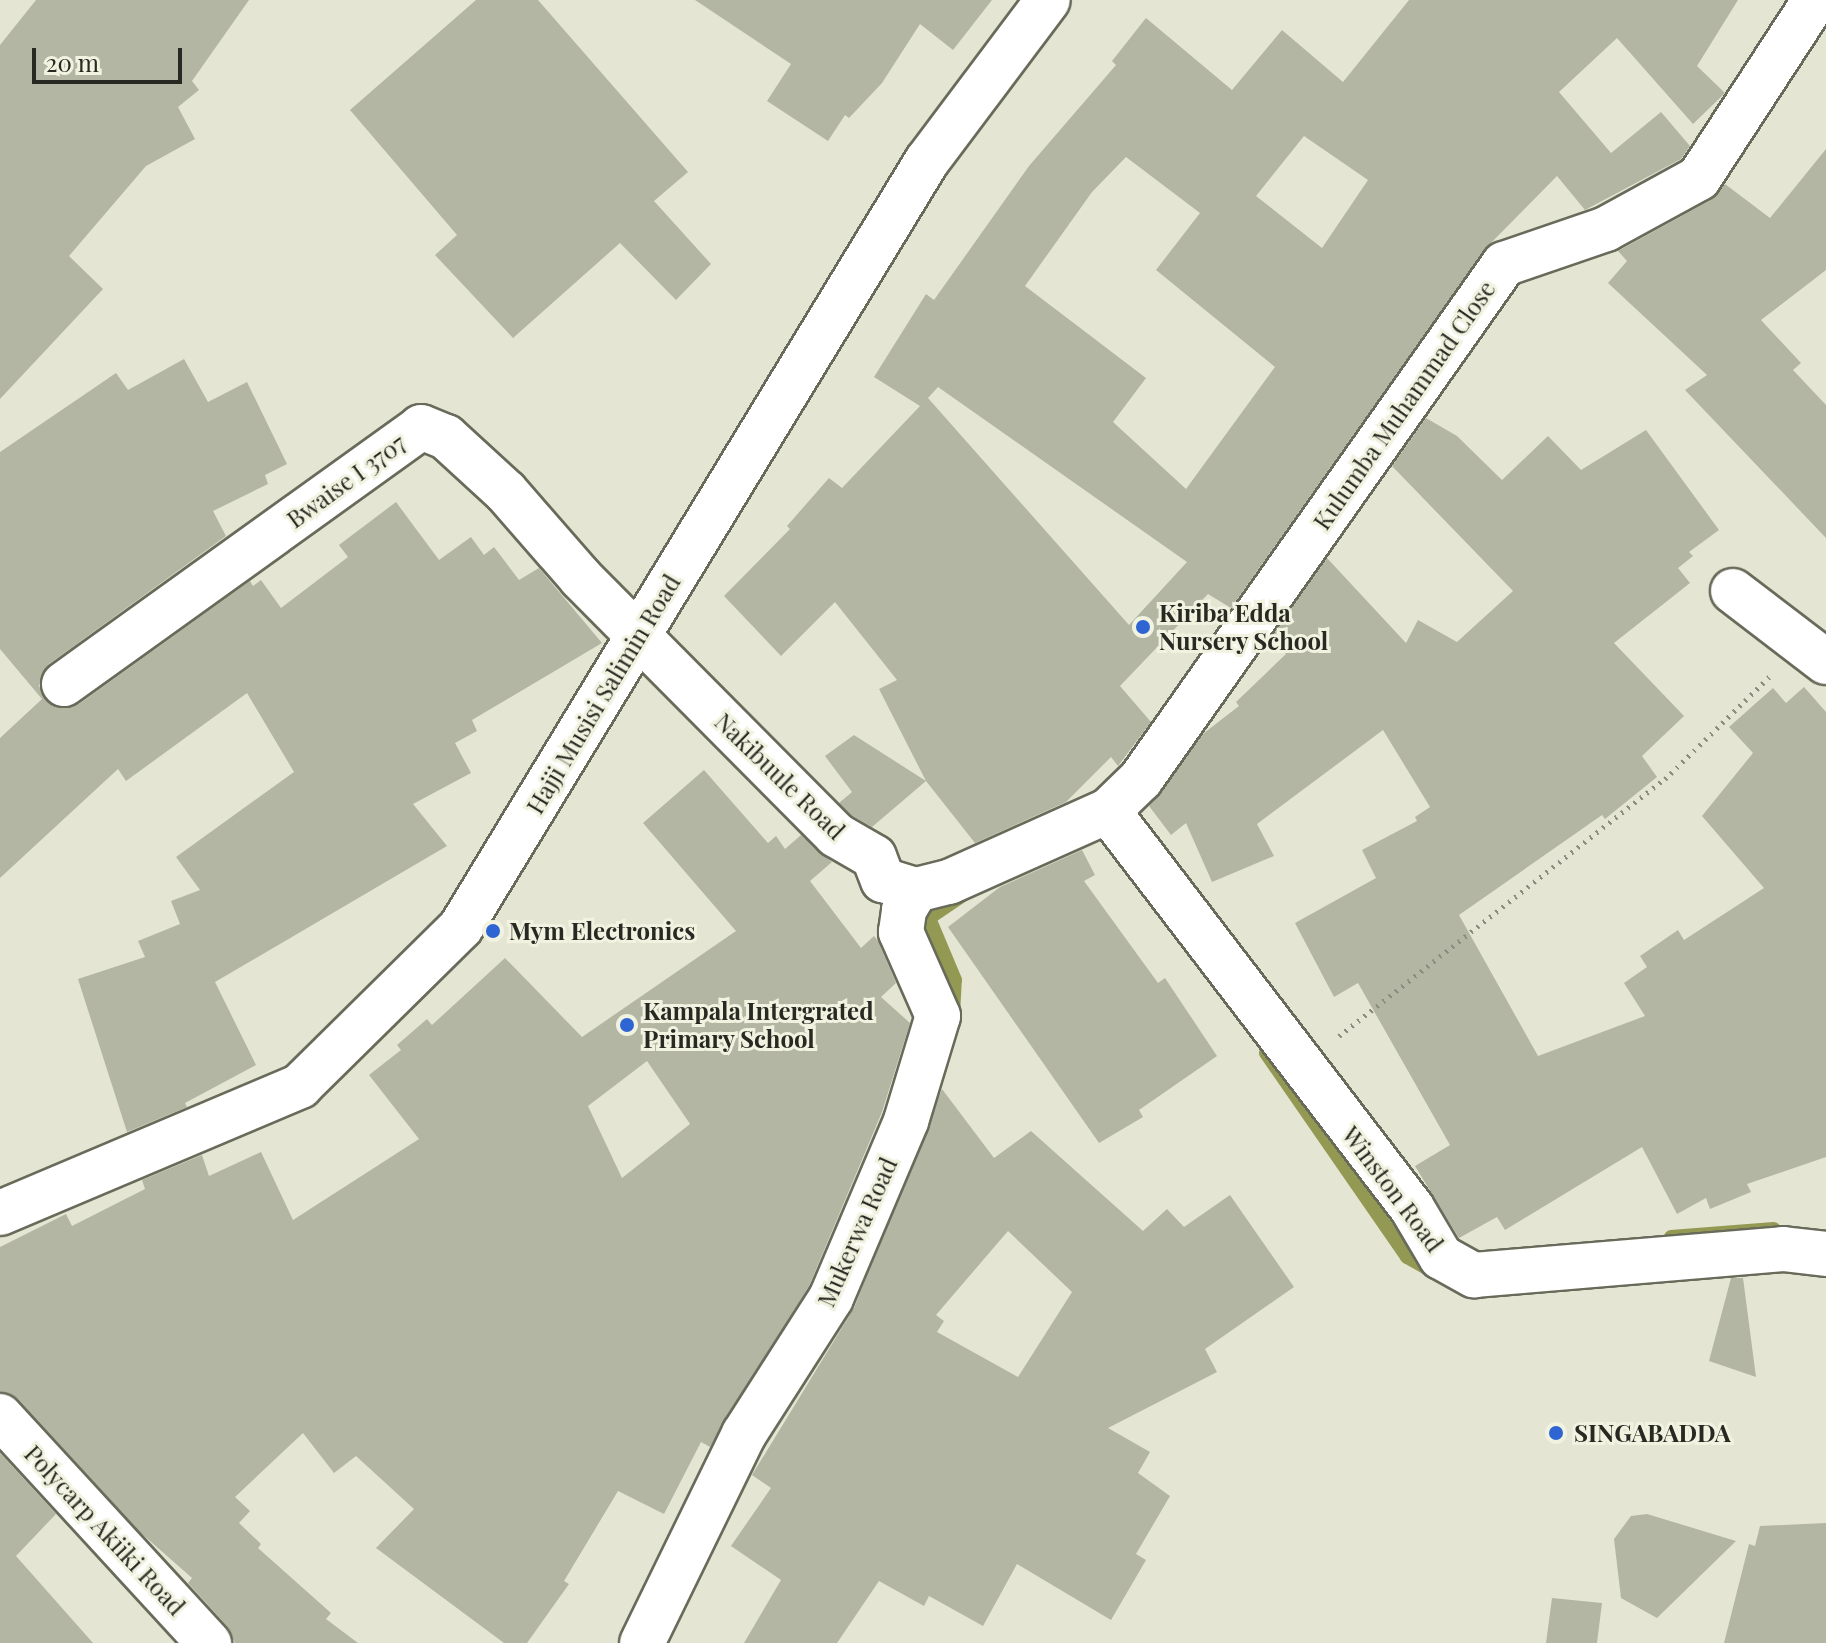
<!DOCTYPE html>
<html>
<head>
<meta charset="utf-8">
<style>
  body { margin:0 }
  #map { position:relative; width:1826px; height:1643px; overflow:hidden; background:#e4e6d3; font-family:"Playfair Display",serif }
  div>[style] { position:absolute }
  .stream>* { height:14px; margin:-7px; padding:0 7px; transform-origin:7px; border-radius:7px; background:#939953 }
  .building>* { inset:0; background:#b4b6a4 }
  .path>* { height:5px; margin-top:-2.5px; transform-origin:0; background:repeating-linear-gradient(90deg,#8c8d80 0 2px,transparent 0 8px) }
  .roads { filter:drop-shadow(2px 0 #696b5a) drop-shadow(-2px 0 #696b5a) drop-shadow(0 2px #696b5a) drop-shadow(0 -2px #696b5a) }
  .street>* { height:44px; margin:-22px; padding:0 22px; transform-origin:22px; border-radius:22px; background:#fff }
  .dots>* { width:22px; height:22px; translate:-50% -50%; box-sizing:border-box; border:4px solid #f1f3e0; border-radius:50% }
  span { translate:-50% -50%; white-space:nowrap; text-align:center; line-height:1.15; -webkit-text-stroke:6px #f1f3e0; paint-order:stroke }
  .street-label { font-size:24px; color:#282922 }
  .poi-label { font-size:24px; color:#282922; font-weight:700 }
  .left { translate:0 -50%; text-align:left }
  .scale { position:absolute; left:32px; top:48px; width:150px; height:36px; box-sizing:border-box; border:4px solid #282922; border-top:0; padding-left:10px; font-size:24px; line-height:28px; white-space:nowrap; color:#282922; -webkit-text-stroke:6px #f1f3e0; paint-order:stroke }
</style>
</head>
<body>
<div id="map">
  <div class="stream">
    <div style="left:953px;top:1015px;width:35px;rotate:-87deg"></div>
    <div style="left:955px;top:980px;width:67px;rotate:-112.8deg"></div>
    <div style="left:929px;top:918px;width:41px;rotate:-34.1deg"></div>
    <div style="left:1266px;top:1053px;width:248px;rotate:55.3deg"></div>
    <div style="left:1407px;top:1257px;width:31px;rotate:29deg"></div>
    <div style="left:1671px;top:1237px;width:103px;rotate:-4.4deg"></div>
  </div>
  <div class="building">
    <div style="clip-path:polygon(36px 0,249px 0,192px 81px,199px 90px,178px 107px,195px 139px,146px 166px,69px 256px,103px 289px,0 399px,0 45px)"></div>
    <div style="clip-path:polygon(476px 0,538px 0,688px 172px,654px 201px,711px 264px,676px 300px,620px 243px,513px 338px,435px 255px,457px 235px,350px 110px)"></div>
    <div style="clip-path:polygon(695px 0,992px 0,953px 50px,920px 24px,882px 83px,849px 118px,845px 115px,828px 141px,767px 101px,791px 64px)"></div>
    <div style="clip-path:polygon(evenodd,1409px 0,1738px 0,1697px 66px,1725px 93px,1693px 124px,1617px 38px,1559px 92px,1611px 153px,1661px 112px,1690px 146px,1681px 159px,1585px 210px,1557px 176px,1484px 250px,1231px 608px,1208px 594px,1120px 686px,1151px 722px,1118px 766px,1111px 757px,1066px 802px,975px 843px,926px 781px,872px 827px,851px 815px,839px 803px,852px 792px,825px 756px,854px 735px,926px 781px,879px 689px,897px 680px,835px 602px,781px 656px,724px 596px,790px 529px,787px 526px,829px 478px,842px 488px,920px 406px,874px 377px,926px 294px,934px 300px,1029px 166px,1116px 65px,1112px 61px,1146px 18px,1232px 90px,1282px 30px,1343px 82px,1409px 0,1304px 136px,1368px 180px,1322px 248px,1256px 196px,1304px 136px,1409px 0,1126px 157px,1200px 213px,1156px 270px,1275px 367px,1186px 489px,1113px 422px,1146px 378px,1025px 286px,1092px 192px,1126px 157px,1409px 0,938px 387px,1187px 562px,1129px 625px,928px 398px,938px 387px)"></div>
    <div style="clip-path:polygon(1826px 149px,1826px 270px,1761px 320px,1801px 363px,1793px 370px,1826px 405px,1826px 538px,1685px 390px,1707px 375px,1608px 283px,1627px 261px,1618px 251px,1711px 200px,1725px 184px,1770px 218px)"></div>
    <div style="clip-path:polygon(184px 359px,208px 402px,247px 382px,287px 464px,265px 475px,268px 484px,213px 511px,226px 536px,49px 664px,39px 686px,53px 706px,79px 704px,250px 581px,253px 586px,261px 580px,281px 608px,348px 557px,339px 545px,396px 502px,439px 560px,471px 537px,484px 555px,494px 547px,519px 580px,539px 568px,602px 643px,472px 720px,477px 731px,455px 743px,471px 773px,413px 804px,447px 846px,215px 982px,256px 1065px,185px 1103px,187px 1107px,127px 1132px,78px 979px,145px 957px,138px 941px,180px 924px,171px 901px,200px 890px,176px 857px,294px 772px,247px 693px,126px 781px,118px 769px,0 878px,0 738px,42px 699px,0 649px,0 452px,116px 373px,128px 390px)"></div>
    <div style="clip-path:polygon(1426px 418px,1457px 436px,1502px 480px,1548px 436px,1581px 470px,1646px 430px,1719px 530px,1689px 552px,1693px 556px,1678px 568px,1690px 583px,1614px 643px,1684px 716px,1642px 756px,1657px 777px,1605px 819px,1602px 815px,1459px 915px,1538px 1056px,1645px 1016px,1624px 983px,1647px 967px,1640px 956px,1678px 930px,1684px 940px,1764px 888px,1702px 816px,1753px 753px,1729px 727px,1773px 688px,1786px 703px,1804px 687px,1826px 712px,1826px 1157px,1747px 1184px,1751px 1192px,1710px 1209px,1706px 1198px,1677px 1214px,1642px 1147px,1505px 1230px,1497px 1217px,1459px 1238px,1415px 1166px,1450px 1145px,1358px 983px,1334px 997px,1295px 923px,1376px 878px,1362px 850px,1417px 821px,1415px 817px,1430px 807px,1383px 730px,1257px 824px,1274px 856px,1212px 882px,1186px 823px,1171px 835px,1149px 806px,1204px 733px,1239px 706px,1236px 702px,1286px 654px,1270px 639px,1327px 558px,1406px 643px,1418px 620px,1457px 642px,1513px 591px,1392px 466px)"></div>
    <div style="clip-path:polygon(evenodd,704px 770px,768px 843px,776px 836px,785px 849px,801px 835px,832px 862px,810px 881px,861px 948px,874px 936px,878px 941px,896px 983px,881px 997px,910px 1023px,882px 1112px,809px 1286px,710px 1447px,701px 1442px,664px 1514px,618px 1491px,564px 1581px,569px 1584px,527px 1643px,504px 1643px,376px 1548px,414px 1509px,356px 1456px,334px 1473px,303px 1433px,235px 1497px,250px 1511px,239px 1523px,261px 1544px,258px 1548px,331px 1613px,326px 1619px,358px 1643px,235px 1643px,227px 1626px,188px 1583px,192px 1578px,141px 1533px,18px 1399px,0 1392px,0 1247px,66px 1214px,72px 1226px,145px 1189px,142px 1180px,202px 1155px,209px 1176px,261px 1152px,293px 1220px,419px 1139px,369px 1075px,401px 1050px,397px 1045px,427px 1019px,432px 1025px,505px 958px,582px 1037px,736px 931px,643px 823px,704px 770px,647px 1061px,690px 1124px,622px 1178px,588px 1106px,647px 1061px)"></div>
    <div style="clip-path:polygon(1082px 850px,1095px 875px,1084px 881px,1158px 983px,1165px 978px,1217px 1056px,1139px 1110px,1143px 1117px,1099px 1143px,948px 927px,1000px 887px)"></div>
    <div style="clip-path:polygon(evenodd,942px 1089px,994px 1158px,1031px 1131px,1143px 1231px,1167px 1209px,1184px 1227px,1230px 1195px,1294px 1287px,1205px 1349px,1217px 1372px,1108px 1428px,1150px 1452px,1138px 1473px,1170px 1496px,1136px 1554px,1146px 1560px,1111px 1620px,1017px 1564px,983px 1626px,929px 1596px,924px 1606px,879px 1581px,837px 1643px,744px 1643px,781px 1580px,731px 1546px,771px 1488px,752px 1475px,854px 1308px,942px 1089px,1008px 1231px,1072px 1292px,1018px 1377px,937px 1332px,944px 1321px,936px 1315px,1008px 1231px)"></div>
    <div style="clip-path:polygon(1731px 1278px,1743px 1278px,1756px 1377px,1709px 1361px)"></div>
    <div style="clip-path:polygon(0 1453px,56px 1514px,16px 1556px,93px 1643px,0 1643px)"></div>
    <div style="clip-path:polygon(1647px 1514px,1736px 1541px,1657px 1618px,1621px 1598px,1614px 1539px,1631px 1516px)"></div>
    <div style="clip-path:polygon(1826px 1523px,1826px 1643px,1724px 1643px,1749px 1544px,1755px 1546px,1760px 1526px)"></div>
    <div style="clip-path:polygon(1552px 1598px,1602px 1603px,1597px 1643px,1546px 1643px)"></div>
  </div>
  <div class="path">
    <div style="left:1339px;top:1036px;width:415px;rotate:-38.3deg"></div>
    <div style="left:1665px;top:779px;width:147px;rotate:-44.4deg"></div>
  </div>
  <div class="roads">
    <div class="street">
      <div style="left:1733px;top:591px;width:117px;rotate:37.4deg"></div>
      <div style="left:64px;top:684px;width:440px;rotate:-35.7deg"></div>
      <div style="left:421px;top:427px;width:27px;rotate:22deg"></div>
      <div style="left:446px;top:437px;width:81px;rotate:42.5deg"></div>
      <div style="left:506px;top:492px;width:114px;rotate:48.9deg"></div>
      <div style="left:581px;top:578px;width:362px;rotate:45.2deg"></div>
      <div style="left:836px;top:835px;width:44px;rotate:30.1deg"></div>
      <div style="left:874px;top:857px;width:25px;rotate:69deg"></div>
      <div style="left:883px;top:880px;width:34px;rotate:17deg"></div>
      <div style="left:916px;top:890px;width:34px;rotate:-14deg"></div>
      <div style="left:949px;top:882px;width:174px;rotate:-24.1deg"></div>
      <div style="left:1108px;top:811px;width:46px;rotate:-44.1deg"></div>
      <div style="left:1141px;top:779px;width:630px;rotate:-54.82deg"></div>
      <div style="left:1504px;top:264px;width:108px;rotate:-18.9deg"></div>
      <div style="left:1606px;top:229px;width:106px;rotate:-28.7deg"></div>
      <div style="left:1699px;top:178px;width:212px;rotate:-56.9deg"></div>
      <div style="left:1108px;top:811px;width:500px;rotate:52.56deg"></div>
      <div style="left:1412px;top:1208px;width:57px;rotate:59.4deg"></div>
      <div style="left:1441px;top:1257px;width:38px;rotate:29deg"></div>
      <div style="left:1474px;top:1275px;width:310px;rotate:-4.8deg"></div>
      <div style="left:1783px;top:1249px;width:43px;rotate:6.6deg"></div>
      <div style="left:0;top:1213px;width:326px;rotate:-22.9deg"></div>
      <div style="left:300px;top:1086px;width:226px;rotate:-44.6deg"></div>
      <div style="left:461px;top:927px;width:897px;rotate:-58.69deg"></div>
      <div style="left:927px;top:161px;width:201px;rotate:-53.1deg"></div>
      <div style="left:0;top:1416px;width:309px;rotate:47.4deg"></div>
      <div style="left:642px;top:1643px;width:233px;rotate:-64deg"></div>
      <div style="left:744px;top:1434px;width:161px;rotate:-57.4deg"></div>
      <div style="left:831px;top:1298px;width:192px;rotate:-67deg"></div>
      <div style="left:906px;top:1121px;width:110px;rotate:-73.1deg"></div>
      <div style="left:938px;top:1016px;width:92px;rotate:-113.8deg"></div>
      <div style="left:901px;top:932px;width:22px;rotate:-82deg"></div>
      <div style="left:904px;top:910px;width:23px;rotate:-59deg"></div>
    </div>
  </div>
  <div class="dots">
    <div style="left:1143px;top:627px;background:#2f64d3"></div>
    <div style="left:493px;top:931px;background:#2f64d3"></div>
    <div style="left:627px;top:1025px;background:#2f64d3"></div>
    <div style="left:1556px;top:1433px;background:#2f64d3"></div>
  </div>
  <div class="street-label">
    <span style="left:1404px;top:405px;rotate:-55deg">Kulumba Muhammad Close</span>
    <span style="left:346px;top:481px;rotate:-36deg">Bwaise I 3707</span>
    <span style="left:603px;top:694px;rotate:-59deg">Hajji Musisi Salimin Road</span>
    <span style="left:780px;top:776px;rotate:44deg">Nakibuule Road</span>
    <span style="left:1393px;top:1189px;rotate:53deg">Winston Road</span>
    <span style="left:857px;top:1232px;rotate:-66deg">Mukerwa Road</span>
    <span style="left:105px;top:1530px;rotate:47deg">Polycarp Akiiki Road</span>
  </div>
  <div class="poi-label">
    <span class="left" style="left:1159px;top:627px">Kiriba Edda<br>Nursery School</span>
    <span class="left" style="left:509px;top:931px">Mym Electronics</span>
    <span class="left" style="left:643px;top:1025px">Kampala Intergrated<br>Primary School</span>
    <span class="left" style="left:1574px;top:1433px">SINGABADDA</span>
  </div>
  <div class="scale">20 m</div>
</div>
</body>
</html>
